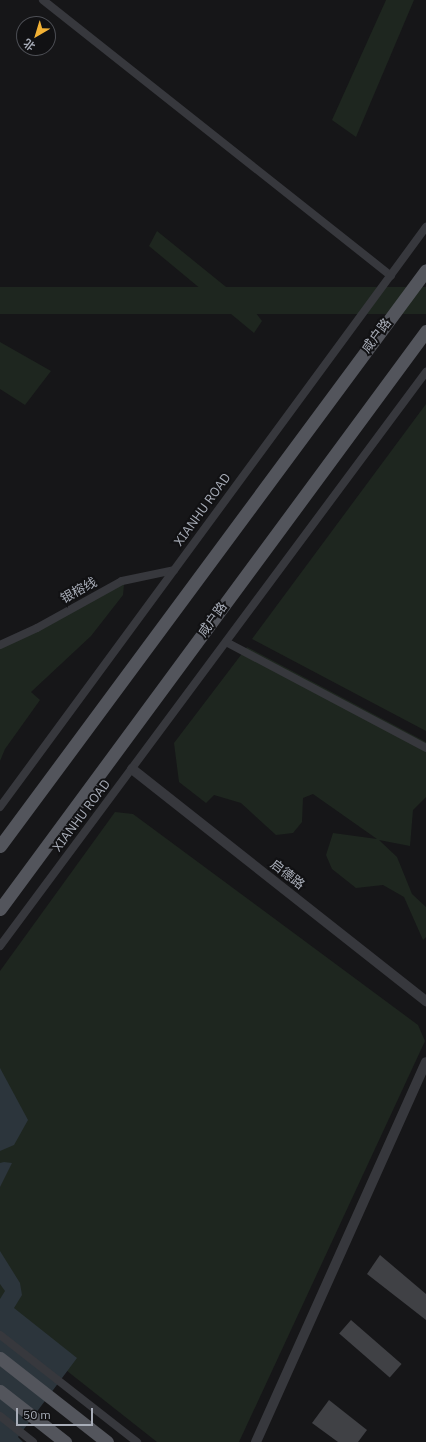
<!DOCTYPE html>
<html>
<head>
<meta charset="utf-8">
<style>
  body { margin:0 }
  #map { position:relative; width:426px; height:1442px; overflow:hidden; background:#161618; font-family:"IBM Plex Sans","Noto Sans SC",sans-serif }
  div>[style] { position:absolute }
  .green>* { inset:0; background:#1e261f; transform-origin:0 0 }
  .water>* { inset:0; background:#2c353c }
  .building>* { inset:0; background:#404145; transform-origin:0 0 }
  .minor>* { height:8px; margin:-4px; padding:0 4px; transform-origin:4px; border-radius:4px; background:#37383d }
  .tertiary>* { height:10px; margin:-5px; padding:0 5px; transform-origin:5px; border-radius:5px; background:#37383d }
  .primary>* { height:13px; margin:-6.5px; padding:0 6.5px; transform-origin:6.5px; border-radius:6.5px; background:#53555c }
  span { translate:-50% -50%; white-space:nowrap; text-align:center; line-height:1.15; -webkit-text-stroke:4px #111113; paint-order:stroke }
  .street-label { font-size:13px; color:#a8adb8 }
  .north { position:absolute; left:16px; top:16px; width:40px; height:40px; box-sizing:border-box; background:#111113; border:1px solid #4d4f55; border-radius:50%; rotate:218deg; font-size:11px; font-weight:700; line-height:16px; text-align:center; color:#a8adb8 }
  .north::after { content:''; display:block; margin:auto; width:14px; height:18px; background:#f2b134; clip-path:polygon(50% 0,100% 100%,50% 72%,0 100%) }
  .scale { position:absolute; left:16px; top:1408px; width:77px; height:18px; box-sizing:border-box; border:2px solid #a8adb8; border-top:0; padding-left:5px; font-size:12px; line-height:14px; white-space:nowrap; color:#a8adb8; -webkit-text-stroke:3px #111113; paint-order:stroke }
</style>
</head>
<body>
<div id="map">
  <div class="green">
    <div style="clip-path:polygon(386px 0,414px 0,356px 137px,332px 120px)"></div>
    <div style="clip-path:polygon(157px 231px,252px 308px,262px 321px,254px 333px,149px 246px)"></div>
    <div style="left:426px;top:287px;width:27px;height:716px;rotate:90deg"></div>
    <div style="clip-path:polygon(0 342px,51px 371px,25px 405px,0 389px)"></div>
    <div style="clip-path:polygon(426px 404px,426px 731px,252px 639px)"></div>
    <div style="clip-path:polygon(124px 584px,123px 595px,91px 636px,31px 692px,40px 700px,5px 749px,0 761px,0 646px)"></div>
    <div style="clip-path:polygon(247px 647px,426px 742px,426px 797px,413px 810px,410px 846px,379px 840px,397px 857px,412px 894px,426px 907px,426px 937px,423px 940px,404px 897px,383px 885px,356px 888px,332px 869px,326px 855px,333px 833px,377px 839px,313px 794px,303px 798px,302px 822px,293px 833px,276px 835px,241px 803px,214px 795px,206px 803px,179px 782px,174px 743px)"></div>
    <div style="clip-path:polygon(115px 812px,133px 814px,418px 1025px,425px 1041px,239px 1442px,157px 1442px,0 1318px,0 971px)"></div>
  </div>
  <div class="water">
    <div style="clip-path:polygon(0 1068px,28px 1120px,14px 1145px,0 1151px)"></div>
    <div style="clip-path:polygon(4px 1162px,12px 1163px,0 1187px,0 1163px)"></div>
    <div style="clip-path:polygon(0 1251px,20px 1283px,22px 1295px,14px 1308px,77px 1358px,18px 1437px,23px 1442px,0 1442px,0 1299px,5px 1291px,0 1284px)"></div>
  </div>
  <div class="building">
    <div style="clip-path:polygon(380px 1255px,426px 1294px,426px 1320px,367px 1274px)"></div>
    <div style="left:351px;top:1320px;width:67px;height:18px;rotate:41deg"></div>
    <div style="clip-path:polygon(329px 1400px,367px 1430px,358px 1442px,338px 1442px,312px 1423px)"></div>
  </div>
  <div class="minor">
    <div style="left:43px;top:0;width:444px;rotate:38.4deg"></div>
    <div style="left:226px;top:642px;width:226px;rotate:27.9deg"></div>
    <div style="left:0;top:645px;width:41px;rotate:-24.7deg"></div>
    <div style="left:37px;top:628px;width:97px;rotate:-28.9deg"></div>
    <div style="left:122px;top:581px;width:53px;rotate:-11.9deg"></div>
    <div style="left:0;top:807px;width:720px;rotate:-53.7deg"></div>
    <div style="left:0;top:946px;width:715px;rotate:-53.42deg"></div>
    <div style="left:0;top:1335px;width:174px;rotate:38deg"></div>
    <div style="left:0;top:1416px;width:42px;rotate:38.2deg"></div>
  </div>
  <div class="tertiary">
    <div style="left:132px;top:769px;width:375px;rotate:38.3deg"></div>
    <div style="left:256px;top:1442px;width:416px;rotate:-65.9deg"></div>
  </div>
  <div class="primary">
    <div style="left:0;top:846px;width:716px;rotate:-53.51deg"></div>
    <div style="left:0;top:909px;width:718px;rotate:-53.61deg"></div>
    <div style="left:0;top:1358px;width:136px;rotate:38.1deg"></div>
    <div style="left:0;top:1391px;width:83px;rotate:38.1deg"></div>
  </div>
  <div class="street-label">
    <span style="left:377px;top:336px;rotate:-53deg">咸户路</span>
    <span style="left:203px;top:510px;rotate:-54deg">XIANHU ROAD</span>
    <span style="left:79px;top:591px;rotate:-29deg">银榕线</span>
    <span style="left:213px;top:620px;rotate:-54deg">咸户路</span>
    <span style="left:82px;top:816px;rotate:-53deg">XIANHU ROAD</span>
    <span style="left:287px;top:875px;rotate:38deg">启德路</span>
  </div>
  <div class="north">北</div>
  <div class="scale">50 m</div>
</div>
</body>
</html>
